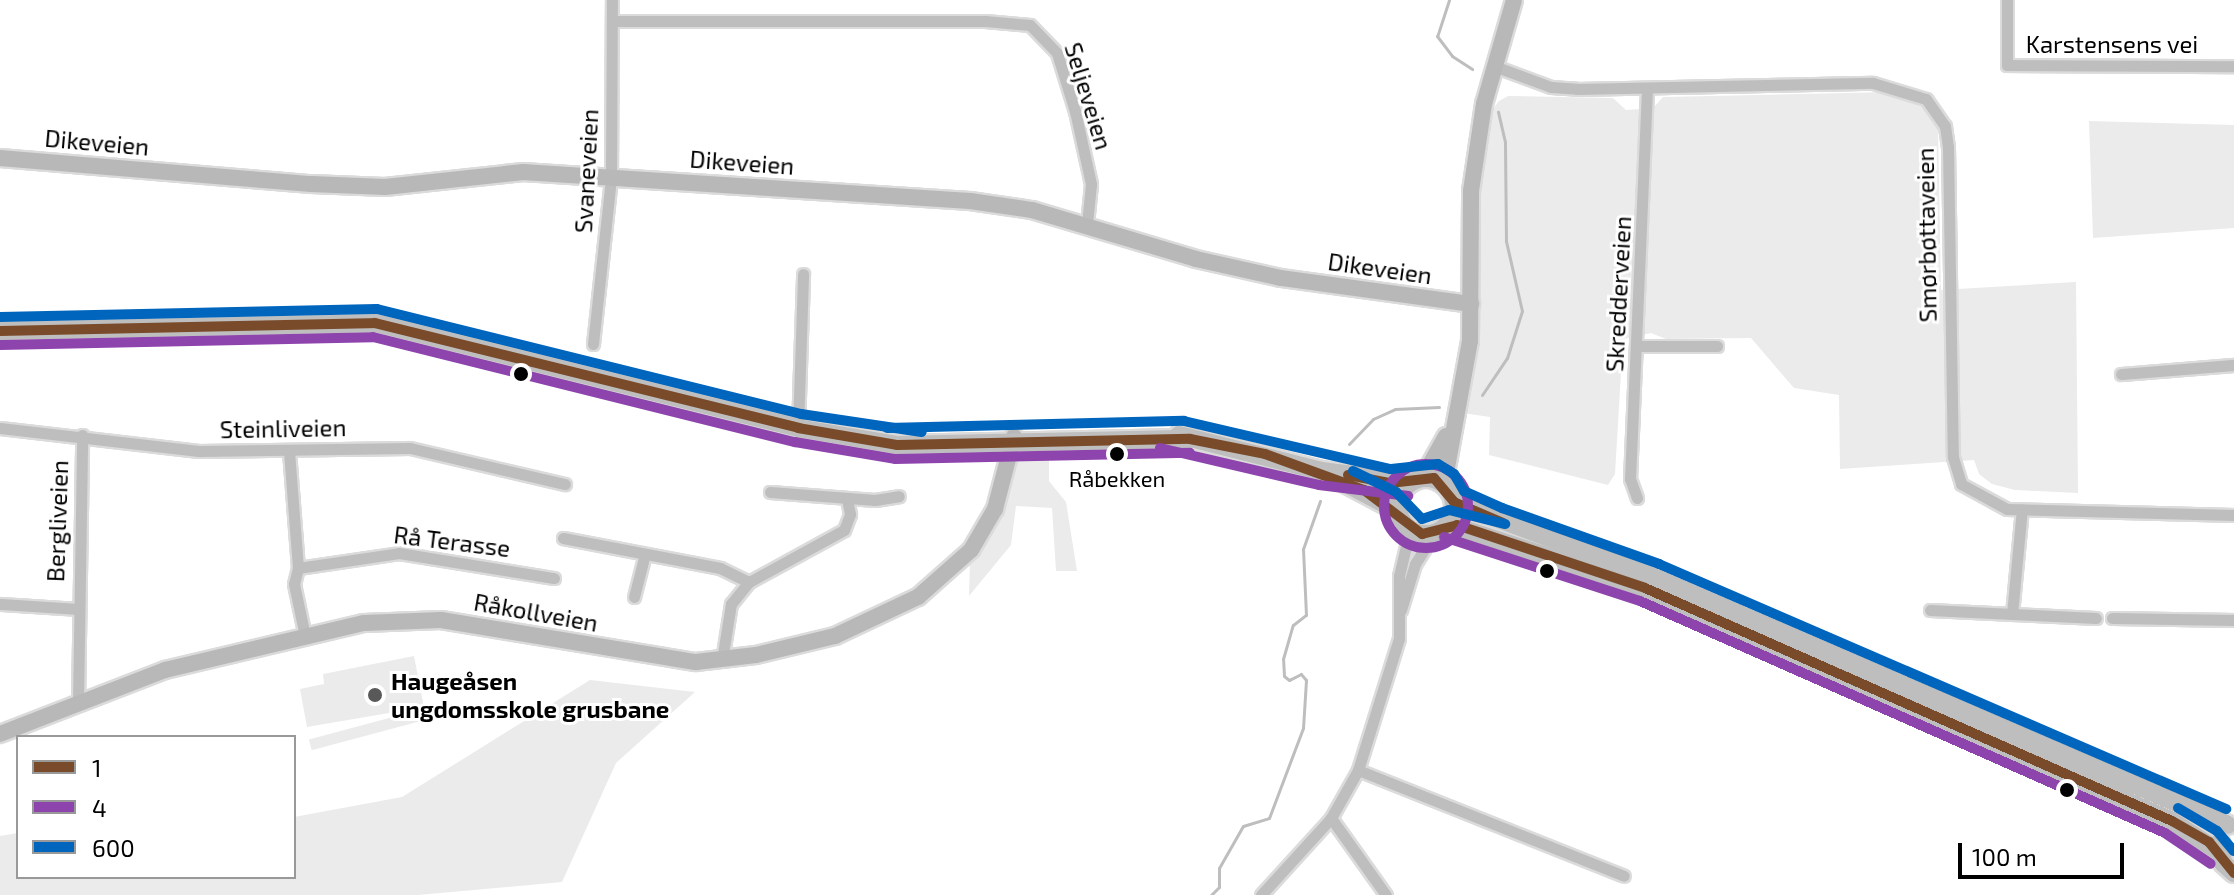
<!DOCTYPE html>
<html>
<head>
<meta charset="utf-8">
<style>
  body { margin:0 }
  #map { position:relative; width:2234px; height:895px; overflow:hidden; background:#fff; font-family:"Exo 2",sans-serif }
  div>[style] { position:absolute }
  .green>* { inset:0; background:#ebebeb; transform-origin:0 0 }
  .stream>* { height:3px; margin:-1.5px; padding:0 1.5px; transform-origin:1.5px; border-radius:1.5px; background:#bebebe }
  .roads { filter:drop-shadow(2px 0 #dbdbdb) drop-shadow(-2px 0 #dbdbdb) drop-shadow(0 2px #dbdbdb) drop-shadow(0 -2px #dbdbdb) }
  .street>* { height:11px; margin:-5.5px; padding:0 5.5px; transform-origin:5.5px; border-radius:5.5px; background:#bebebe }
  .secondary>* { height:16px; margin:-8px; padding:0 8px; transform-origin:8px; border-radius:8px; background:#b8b8b8 }
  .primary>* { height:18px; margin:-9px; padding:0 9px; transform-origin:9px; border-radius:9px; background:#bebebe }
  .primary>.ring { margin:-9px; padding:0; box-sizing:content-box; background:none; border:18px solid #bebebe; border-radius:50% }
  .bus-1>* { height:10px; margin:-5px; padding:0 5px; transform-origin:5px; border-radius:5px; background:#7a4b2a }
  .bus-2>* { height:10px; margin:-5px; padding:0 5px; transform-origin:5px; border-radius:5px; background:#8e44ad }
  .bus-2>.ring { margin:-5px; padding:0; box-sizing:content-box; background:none; border:10px solid #8e44ad; border-radius:50% }
  .bus-3>* { height:10px; margin:-5px; padding:0 5px; transform-origin:5px; border-radius:5px; background:#0065bd }
  .dots>* { width:22px; height:22px; translate:-50% -50%; box-sizing:border-box; border:4px solid #fff; border-radius:50% }
  span { translate:-50% -50%; white-space:nowrap; text-align:center; line-height:1.15; -webkit-text-stroke:6px #fff; paint-order:stroke }
  .bus-label { font-size:22px; color:#000 }
  .street-label { font-size:24px; color:#000 }
  .poi-label { font-size:24px; color:#000; font-weight:700 }
  .left { translate:0 -50%; text-align:left }
  .legend { position:absolute; left:16px; top:735px; width:280px; height:144px; box-sizing:border-box; background:#fff; border:2px solid #999; margin:0; padding:10px 14px; list-style:none; font-size:24px; color:#000 }
  .legend li { display:flex; align-items:center; gap:16px; height:40px }
  .legend b { width:40px; border:2px solid #999 }
  .scale { position:absolute; left:1958px; top:843px; width:166px; height:36px; box-sizing:border-box; border:4px solid #000; border-top:0; padding-left:10px; font-size:24px; line-height:28px; white-space:nowrap; color:#000; -webkit-text-stroke:6px #fff; paint-order:stroke }
</style>
</head>
<body>
<div id="map">
  <div class="green">
    <div style="clip-path:polygon(1892px 92px,1923px 107px,1938px 129px,1941px 290px,2076px 282px,2078px 493px,2015px 490px,1992px 484px,1979px 474px,1974px 460px,1840px 469px,1839px 395px,1794px 388px,1751px 338px,1666px 339px,1651px 333px,1623px 339px,1615px 474px,1608px 485px,1489px 455px,1490px 417px,1463px 413px,1480px 266px,1475px 186px,1487px 116px,1499px 101px,1508px 96px,1613px 98px,1626px 110px,1653px 108px,1663px 97px)"></div>
    <div style="clip-path:polygon(2089px 121px,2234px 125px,2234px 228px,2093px 238px)"></div>
    <div style="clip-path:polygon(1035px 457px,1049px 460px,1049px 481px,1066px 502px,1077px 571px,1056px 571px,1052px 508px,1016px 506px,1011px 545px,969px 596px,970px 560px,991px 536px,1017px 458px)"></div>
    <div style="clip-path:polygon(414px 656px,424px 707px,307px 727px,300px 689px,324px 684px,323px 674px)"></div>
    <div style="clip-path:polygon(590px 680px,695px 692px,616px 763px,562px 882px,418px 895px,0 895px,0 836px,18px 833px,18px 877px,294px 877px,294px 817px,402px 797px)"></div>
    <div style="left:419px;top:710px;width:11px;height:114px;rotate:75deg"></div>
  </div>
  <div class="stream">
    <div style="left:1449px;top:0;width:38px;rotate:108deg"></div>
    <div style="left:1437px;top:36px;width:25px;rotate:53deg"></div>
    <div style="left:1452px;top:56px;width:24px;rotate:33deg"></div>
    <div style="left:1482px;top:395px;width:45px;rotate:-56deg"></div>
    <div style="left:1507px;top:358px;width:49px;rotate:-72.3deg"></div>
    <div style="left:1522px;top:311px;width:72px;rotate:-102.9deg"></div>
    <div style="left:1506px;top:241px;width:99px;rotate:-90.6deg"></div>
    <div style="left:1505px;top:142px;width:31px;rotate:-103deg"></div>
    <div style="left:1349px;top:444px;width:35px;rotate:-46deg"></div>
    <div style="left:1373px;top:419px;width:24px;rotate:-24deg"></div>
    <div style="left:1395px;top:409px;width:44px;rotate:-2.6deg"></div>
    <div style="left:1211px;top:895px;width:11px;rotate:-45deg"></div>
    <div style="left:1219px;top:887px;width:19px;rotate:-90deg"></div>
    <div style="left:1219px;top:868px;width:48px;rotate:-60.3deg"></div>
    <div style="left:1243px;top:826px;width:27px;rotate:-17deg"></div>
    <div style="left:1269px;top:818px;width:96px;rotate:-69.3deg"></div>
    <div style="left:1303px;top:728px;width:48px;rotate:-86.4deg"></div>
    <div style="left:1306px;top:680px;width:8px;rotate:-130deg"></div>
    <div style="left:1301px;top:674px;width:13px;rotate:153deg"></div>
    <div style="left:1289px;top:680px;width:6px;rotate:-141deg"></div>
    <div style="left:1284px;top:676px;width:17px;rotate:-93deg"></div>
    <div style="left:1283px;top:659px;width:35px;rotate:-74deg"></div>
    <div style="left:1293px;top:625px;width:16px;rotate:-38deg"></div>
    <div style="left:1306px;top:615px;width:66px;rotate:-92.6deg"></div>
    <div style="left:1303px;top:549px;width:51px;rotate:-70.5deg"></div>
  </div>
  <div class="roads">
    <div class="street">
      <div style="left:2007px;top:0;width:65px;rotate:90deg"></div>
      <div style="left:2007px;top:65px;width:227px;rotate:0.3deg"></div>
      <div style="left:612px;top:21px;width:373px"></div>
      <div style="left:985px;top:21px;width:45px;rotate:5.1deg"></div>
      <div style="left:1030px;top:25px;width:39px;rotate:46deg"></div>
      <div style="left:1057px;top:53px;width:61px;rotate:72.8deg"></div>
      <div style="left:1075px;top:111px;width:75px;rotate:77.6deg"></div>
      <div style="left:1091px;top:184px;width:40px;rotate:95.7deg"></div>
      <div style="left:1494px;top:66px;width:61px;rotate:20.2deg"></div>
      <div style="left:1551px;top:87px;width:26px;rotate:4deg"></div>
      <div style="left:1577px;top:89px;width:296px;rotate:-1.2deg"></div>
      <div style="left:1873px;top:83px;width:55px;rotate:16.8deg"></div>
      <div style="left:1926px;top:99px;width:33px;rotate:55deg"></div>
      <div style="left:1945px;top:126px;width:21px;rotate:82deg"></div>
      <div style="left:1948px;top:147px;width:310px;rotate:89.1deg"></div>
      <div style="left:1953px;top:457px;width:28px;rotate:73deg"></div>
      <div style="left:1961px;top:484px;width:52px;rotate:28.5deg"></div>
      <div style="left:2007px;top:509px;width:227px;rotate:1.5deg"></div>
      <div style="left:593px;top:344px;width:167px;rotate:-83.8deg"></div>
      <div style="left:611px;top:178px;width:178px;rotate:-89.7deg"></div>
      <div style="left:1639px;top:346px;width:78px"></div>
      <div style="left:2121px;top:374px;width:113px;rotate:-4.6deg"></div>
      <div style="left:0;top:428px;width:200px;rotate:6.6deg"></div>
      <div style="left:199px;top:451px;width:211px;rotate:-0.8deg"></div>
      <div style="left:410px;top:448px;width:159px;rotate:13.1deg"></div>
      <div style="left:798px;top:428px;width:154px;rotate:-88.1deg"></div>
      <div style="left:289px;top:451px;width:117px;rotate:85.6deg"></div>
      <div style="left:298px;top:568px;width:16px;rotate:104deg"></div>
      <div style="left:294px;top:584px;width:53px;rotate:78.1deg"></div>
      <div style="left:770px;top:492px;width:105px;rotate:4.4deg"></div>
      <div style="left:875px;top:500px;width:24px;rotate:-9deg"></div>
      <div style="left:1637px;top:498px;width:20px;rotate:-110deg"></div>
      <div style="left:1630px;top:479px;width:389px;rotate:-87.5deg"></div>
      <div style="left:563px;top:538px;width:160px;rotate:10.8deg"></div>
      <div style="left:720px;top:568px;width:32px;rotate:26deg"></div>
      <div style="left:298px;top:568px;width:102px;rotate:-8.4deg"></div>
      <div style="left:399px;top:553px;width:157px;rotate:9.2deg"></div>
      <div style="left:634px;top:597px;width:44px;rotate:-75.7deg"></div>
      <div style="left:0;top:604px;width:77px;rotate:3.7deg"></div>
      <div style="left:1401px;top:610px;width:48px;rotate:-73.1deg"></div>
      <div style="left:1415px;top:564px;width:36px;rotate:-58deg"></div>
      <div style="left:1930px;top:610px;width:166px;rotate:2.8deg"></div>
      <div style="left:2012px;top:614px;width:105px;rotate:-84.6deg"></div>
      <div style="left:2112px;top:618px;width:122px;rotate:0.9deg"></div>
      <div style="left:722px;top:660px;width:57px;rotate:-80.9deg"></div>
      <div style="left:731px;top:604px;width:28px;rotate:-51deg"></div>
      <div style="left:749px;top:582px;width:108px;rotate:-28.7deg"></div>
      <div style="left:844px;top:530px;width:17px;rotate:-69deg"></div>
      <div style="left:850px;top:514px;width:15px;rotate:-101deg"></div>
      <div style="left:78px;top:704px;width:269px;rotate:-89.1deg"></div>
      <div style="left:1358px;top:770px;width:286px;rotate:21.7deg"></div>
      <div style="left:1331px;top:818px;width:95px;rotate:54.5deg"></div>
      <div style="left:1261px;top:895px;width:104px;rotate:-47.7deg"></div>
      <div style="left:1331px;top:818px;width:55px;rotate:-60.6deg"></div>
      <div style="left:1358px;top:770px;width:138px;rotate:-72.7deg"></div>
      <div style="left:1399px;top:638px;width:62px;rotate:-90deg"></div>
      <div style="left:1399px;top:576px;width:48px;rotate:-76.8deg"></div>
    </div>
    <div class="secondary">
      <div style="left:0;top:158px;width:312px;rotate:4.8deg"></div>
      <div style="left:311px;top:184px;width:74px;rotate:2.3deg"></div>
      <div style="left:385px;top:187px;width:139px;rotate:-6.2deg"></div>
      <div style="left:523px;top:172px;width:448px;rotate:3.7deg"></div>
      <div style="left:970px;top:201px;width:63px;rotate:8.3deg"></div>
      <div style="left:1032px;top:210px;width:171px;rotate:16.6deg"></div>
      <div style="left:1196px;top:259px;width:87px;rotate:12.6deg"></div>
      <div style="left:1281px;top:278px;width:192px;rotate:7.8deg"></div>
      <div style="left:1423px;top:477px;width:47px;rotate:-60.7deg"></div>
      <div style="left:1444px;top:484px;width:145px;rotate:-79.7deg"></div>
      <div style="left:1470px;top:341px;width:150px;rotate:-89.6deg"></div>
      <div style="left:1471px;top:191px;width:88px;rotate:-81.5deg"></div>
      <div style="left:1484px;top:104px;width:108px;rotate:-73.9deg"></div>
      <div style="left:0;top:734px;width:177px;rotate:-21.2deg"></div>
      <div style="left:165px;top:670px;width:204px;rotate:-13.3deg"></div>
      <div style="left:364px;top:623px;width:77px;rotate:-2.2deg"></div>
      <div style="left:441px;top:620px;width:258px;rotate:9.4deg"></div>
      <div style="left:696px;top:662px;width:60px;rotate:-6.7deg"></div>
      <div style="left:756px;top:655px;width:81px;rotate:-13.5deg"></div>
      <div style="left:835px;top:636px;width:92px;rotate:-25.2deg"></div>
      <div style="left:918px;top:597px;width:71px;rotate:-41.6deg"></div>
      <div style="left:971px;top:550px;width:48px;rotate:-59.7deg"></div>
      <div style="left:995px;top:509px;width:75px;rotate:-75.4deg"></div>
    </div>
    <div class="primary">
      <div style="left:0;top:331px;width:375px;rotate:-1.2deg"></div>
      <div style="left:375px;top:323px;width:436px;rotate:13.9deg"></div>
      <div style="left:798px;top:428px;width:100px;rotate:9.7deg"></div>
      <div style="left:897px;top:445px;width:293px;rotate:-1.2deg"></div>
      <div style="left:1179px;top:435px;width:146px;rotate:14.2deg"></div>
      <div style="left:1321px;top:471px;width:90px;rotate:7deg"></div>
      <div class="ring" style="left:1398px;top:478px;width:38px;height:38px"></div>
      <div style="left:1345px;top:483px;width:60px;rotate:27.8deg"></div>
      <div style="left:1454px;top:502px;width:213px;rotate:20.7deg"></div>
      <div style="left:1653px;top:577px;width:626px;rotate:23.33deg"></div>
      <div style="left:1448px;top:524px;width:207px;rotate:18deg"></div>
      <div style="left:1645px;top:588px;width:576px;rotate:23.85deg"></div>
      <div style="left:2172px;top:821px;width:56px;rotate:33.4deg"></div>
      <div style="left:2220px;top:842px;width:21px;rotate:82deg"></div>
      <div style="left:2223px;top:863px;width:15px;rotate:42deg"></div>
    </div>
  </div>
  <div class="bus-1">
    <div style="left:0;top:331px;width:375px;rotate:-1.2deg"></div>
    <div style="left:375px;top:323px;width:436px;rotate:13.9deg"></div>
    <div style="left:798px;top:428px;width:100px;rotate:9.7deg"></div>
    <div style="left:897px;top:445px;width:293px;rotate:-1.2deg"></div>
    <div style="left:1190px;top:439px;width:76px;rotate:11.3deg"></div>
    <div style="left:1265px;top:454px;width:105px;rotate:20deg"></div>
    <div style="left:1364px;top:490px;width:73px;rotate:37.2deg"></div>
    <div style="left:1422px;top:534px;width:36px;rotate:-14deg"></div>
    <div style="left:1457px;top:525px;width:198px;rotate:18.5deg"></div>
    <div style="left:1645px;top:588px;width:576px;rotate:23.85deg"></div>
    <div style="left:2172px;top:821px;width:43px;rotate:29.6deg"></div>
    <div style="left:2209px;top:842px;width:40px;rotate:51deg"></div>
    <div style="left:1348px;top:475px;width:43px;rotate:10.8deg"></div>
    <div style="left:1390px;top:483px;width:44px;rotate:-6.5deg"></div>
    <div style="left:1434px;top:478px;width:31px;rotate:50deg"></div>
    <div style="left:1454px;top:502px;width:53px;rotate:23.2deg"></div>
  </div>
  <div class="bus-2">
    <div style="left:0;top:345px;width:373px;rotate:-1.2deg"></div>
    <div style="left:373px;top:337px;width:435px;rotate:14deg"></div>
    <div style="left:795px;top:442px;width:101px;rotate:9.6deg"></div>
    <div style="left:895px;top:459px;width:295px;rotate:-1.2deg"></div>
    <div style="left:1160px;top:448px;width:163px;rotate:13.1deg"></div>
    <div style="left:1319px;top:485px;width:90px;rotate:7deg"></div>
    <div class="ring" style="left:1384px;top:464px;width:74px;height:74px"></div>
    <div style="left:1444px;top:537px;width:206px;rotate:18.1deg"></div>
    <div style="left:1640px;top:601px;width:574px;rotate:23.84deg"></div>
    <div style="left:2165px;top:833px;width:55px;rotate:34deg"></div>
  </div>
  <div class="bus-3">
    <div style="left:0;top:317px;width:377px;rotate:-1.2deg"></div>
    <div style="left:377px;top:309px;width:437px;rotate:13.9deg"></div>
    <div style="left:801px;top:414px;width:122px;rotate:8.5deg"></div>
    <div style="left:887px;top:428px;width:297px;rotate:-1.4deg"></div>
    <div style="left:1184px;top:421px;width:212px;rotate:13.1deg"></div>
    <div style="left:1391px;top:469px;width:47px;rotate:-6.1deg"></div>
    <div style="left:1438px;top:464px;width:19px;rotate:32deg"></div>
    <div style="left:1454px;top:474px;width:20px;rotate:60deg"></div>
    <div style="left:1464px;top:491px;width:42px;rotate:24.1deg"></div>
    <div style="left:1502px;top:508px;width:167px;rotate:19.6deg"></div>
    <div style="left:1659px;top:564px;width:618px;rotate:23.37deg"></div>
    <div style="left:1353px;top:471px;width:48px;rotate:26deg"></div>
    <div style="left:1396px;top:492px;width:37px;rotate:46deg"></div>
    <div style="left:1422px;top:519px;width:28px;rotate:-18deg"></div>
    <div style="left:1449px;top:510px;width:58px;rotate:14deg"></div>
    <div style="left:2178px;top:808px;width:45px;rotate:30.5deg"></div>
    <div style="left:2217px;top:831px;width:26px;rotate:50deg"></div>
  </div>
  <div class="dots">
    <div style="left:521px;top:374px;background:#000"></div>
    <div style="left:1117px;top:454px;background:#000"></div>
    <div style="left:1547px;top:571px;background:#000"></div>
    <div style="left:375px;top:695px;background:#595959"></div>
    <div style="left:2067px;top:790px;background:#000"></div>
  </div>
  <div class="bus-label">
    <span style="left:1117px;top:479px">Råbekken</span>
  </div>
  <div class="street-label">
    <span style="left:2112px;top:44px">Karstensens vei</span>
    <span style="left:1089px;top:96px;rotate:73deg">Seljeveien</span>
    <span style="left:97px;top:142px;rotate:5deg">Dikeveien</span>
    <span style="left:742px;top:162px;rotate:4deg">Dikeveien</span>
    <span style="left:586px;top:171px;rotate:-87deg">Svaneveien</span>
    <span style="left:1926px;top:235px;rotate:-91deg">Smørbøttaveien</span>
    <span style="left:1380px;top:268px;rotate:8deg">Dikeveien</span>
    <span style="left:1618px;top:294px;rotate:-87deg">Skredderveien</span>
    <span style="left:283px;top:428px;rotate:-1deg">Steinliveien</span>
    <span style="left:57px;top:521px;rotate:-88deg">Bergliveien</span>
    <span style="left:452px;top:541px;rotate:7deg">Rå Terasse</span>
    <span style="left:536px;top:612px;rotate:10deg">Råkollveien</span>
  </div>
  <div class="poi-label">
    <span class="left" style="left:391px;top:695px">Haugeåsen<br>ungdomsskole grusbane</span>
  </div>
  <ul class="legend">
  <li><b style="height:10px;background:#7a4b2a"></b>1</li>
  <li><b style="height:10px;background:#8e44ad"></b>4</li>
  <li><b style="height:10px;background:#0065bd"></b>600</li>
  </ul>
  <div class="scale">100 m</div>
</div>
</body>
</html>
